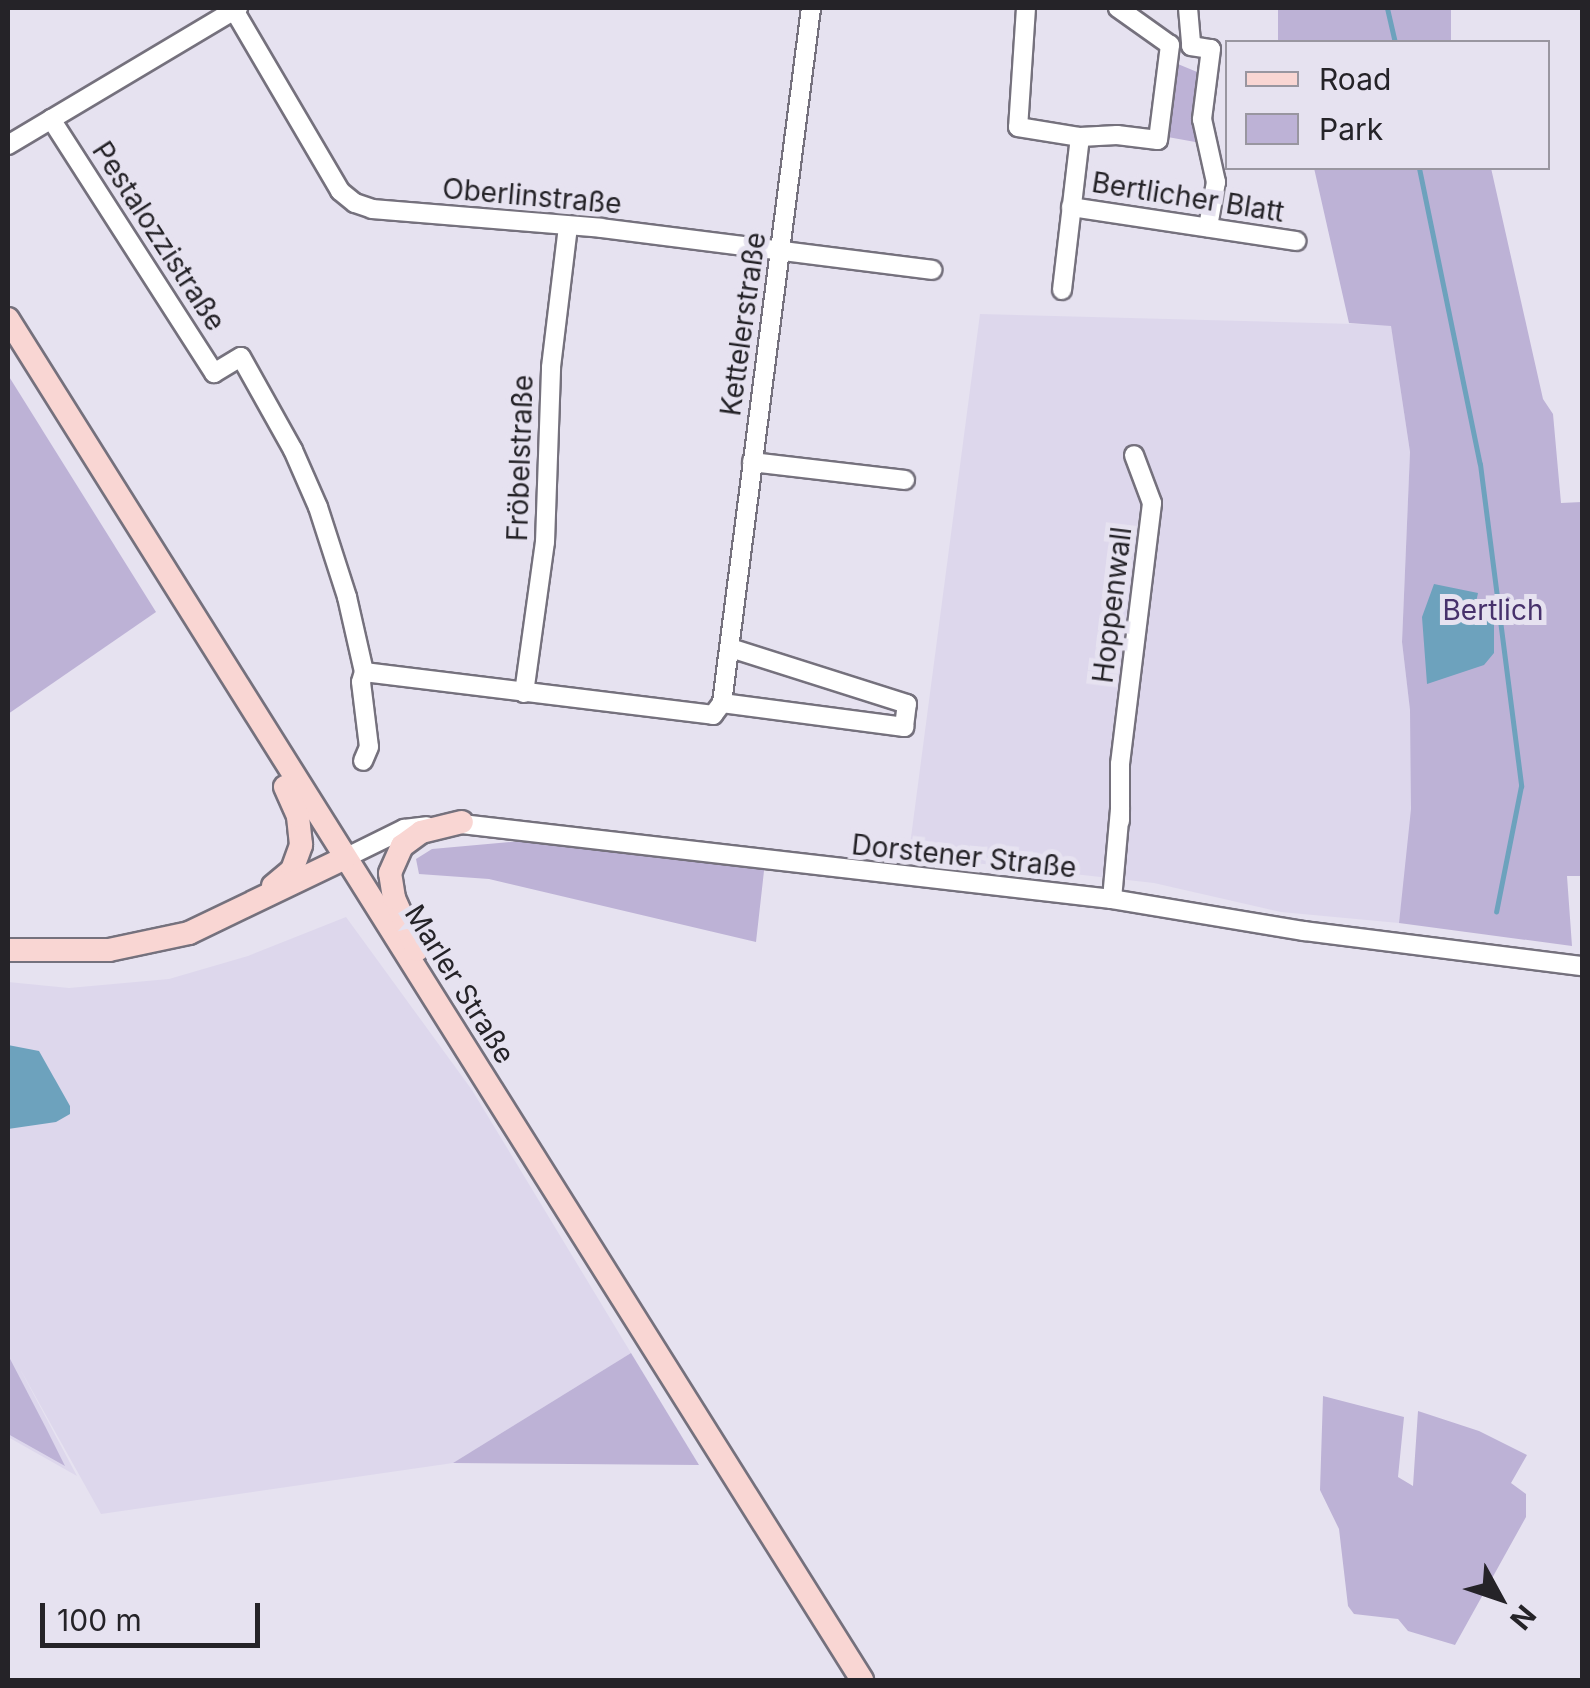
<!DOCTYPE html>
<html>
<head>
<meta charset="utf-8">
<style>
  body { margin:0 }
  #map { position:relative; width:1590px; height:1688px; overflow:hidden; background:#e6e2f0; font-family:Inter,sans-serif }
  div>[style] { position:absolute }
  .built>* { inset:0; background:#ddd7ec }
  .green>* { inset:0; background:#bdb2d6; transform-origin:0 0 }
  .water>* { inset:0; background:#6da2bd }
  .stream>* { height:5px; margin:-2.5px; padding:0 2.5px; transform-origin:2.5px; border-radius:2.5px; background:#6da2bd }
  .roads { filter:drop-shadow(2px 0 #75717d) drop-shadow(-2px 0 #75717d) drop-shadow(0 2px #75717d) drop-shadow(0 -2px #75717d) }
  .minor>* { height:18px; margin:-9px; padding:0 9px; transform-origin:9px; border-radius:9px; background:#fff }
  .major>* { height:22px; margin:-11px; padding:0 11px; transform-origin:11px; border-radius:11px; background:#f9d6d3 }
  span { translate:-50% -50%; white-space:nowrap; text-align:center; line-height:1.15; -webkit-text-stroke:10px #e6e2f0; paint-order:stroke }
  .street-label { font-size:28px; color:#252328 }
  .park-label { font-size:28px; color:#47316c }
  .frame { position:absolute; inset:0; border:10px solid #252328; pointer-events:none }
  .legend { position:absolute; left:1225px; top:40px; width:325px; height:130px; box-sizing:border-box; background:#e6e2f0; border:2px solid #9996a0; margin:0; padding:12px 18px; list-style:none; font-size:30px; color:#252328 }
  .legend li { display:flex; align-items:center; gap:20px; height:50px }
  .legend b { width:50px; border:2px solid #9996a0 }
  .north { position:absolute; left:1450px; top:1548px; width:100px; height:100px; -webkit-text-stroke:8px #e6e2f0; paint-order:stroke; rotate:130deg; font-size:28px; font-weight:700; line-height:40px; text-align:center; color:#252328 }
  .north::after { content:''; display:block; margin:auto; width:35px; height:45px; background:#252328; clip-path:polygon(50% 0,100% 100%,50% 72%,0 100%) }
  .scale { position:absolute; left:40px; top:1603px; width:220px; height:45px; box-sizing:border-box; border:5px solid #252328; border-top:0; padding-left:12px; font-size:30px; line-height:35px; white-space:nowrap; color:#252328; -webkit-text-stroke:8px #e6e2f0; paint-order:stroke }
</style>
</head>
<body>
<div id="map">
  <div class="built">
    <div style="clip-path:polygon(980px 314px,1391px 325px,1410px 452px,1402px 642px,1411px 717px,1413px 808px,1399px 923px,1281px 912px,1154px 883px,957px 861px,908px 860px)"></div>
    <div style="clip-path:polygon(346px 917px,472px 1090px,631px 1353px,453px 1463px,101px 1514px,19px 1367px,77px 1476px,8px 1437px,8px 982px,69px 988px,169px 979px,248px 956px)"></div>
  </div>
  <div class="green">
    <div style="left:1278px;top:8px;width:173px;height:35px"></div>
    <div style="clip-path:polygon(1173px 62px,1202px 74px,1194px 124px,1201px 143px,1162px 136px)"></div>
    <div style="clip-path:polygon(1314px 168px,1491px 168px,1543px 399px,1553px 414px,1561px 503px,1582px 502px,1582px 876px,1567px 876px,1572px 946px,1399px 923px,1411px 809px,1410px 710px,1402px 642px,1410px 452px,1391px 326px,1349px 323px)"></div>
    <div style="clip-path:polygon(8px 375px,156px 612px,8px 714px)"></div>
    <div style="clip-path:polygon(567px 837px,765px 862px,756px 942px,489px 879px,419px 874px,416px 859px,432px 849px)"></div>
    <div style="clip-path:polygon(631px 1353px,699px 1465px,453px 1463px)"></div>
    <div style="clip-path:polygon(8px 1355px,46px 1428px,65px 1466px,8px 1434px)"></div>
    <div style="clip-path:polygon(1323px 1396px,1404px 1417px,1398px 1477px,1413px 1486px,1418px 1411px,1479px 1431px,1527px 1455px,1511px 1483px,1526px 1494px,1526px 1517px,1455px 1645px,1408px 1631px,1398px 1619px,1354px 1614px,1348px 1606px,1339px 1529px,1320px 1490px)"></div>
  </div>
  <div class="water">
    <div style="clip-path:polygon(1434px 584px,1478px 593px,1475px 607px,1494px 609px,1494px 653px,1484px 665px,1427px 684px,1422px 617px)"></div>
    <div style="clip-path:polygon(8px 1045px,39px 1051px,70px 1106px,70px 1114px,56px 1122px,8px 1129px)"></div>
  </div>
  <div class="stream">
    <div style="left:1387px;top:8px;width:35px;rotate:77deg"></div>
    <div style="left:1419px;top:168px;width:302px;rotate:78.4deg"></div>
    <div style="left:1480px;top:464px;width:325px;rotate:82.7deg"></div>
    <div style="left:1521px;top:786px;width:128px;rotate:101.2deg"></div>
  </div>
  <div class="roads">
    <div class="minor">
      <div style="left:1026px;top:8px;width:119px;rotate:93.8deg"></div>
      <div style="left:1018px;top:127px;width:63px;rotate:9.2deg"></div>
      <div style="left:1080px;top:137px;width:37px;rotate:-3deg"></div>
      <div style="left:1117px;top:135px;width:41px;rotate:7deg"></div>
      <div style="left:1158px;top:140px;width:96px;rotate:-82.8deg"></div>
      <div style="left:1170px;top:45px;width:64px;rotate:-144.6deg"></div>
      <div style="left:1188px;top:8px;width:38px;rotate:85deg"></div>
      <div style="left:1191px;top:46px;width:20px;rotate:9deg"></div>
      <div style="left:1211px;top:49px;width:71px;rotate:97.3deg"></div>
      <div style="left:1202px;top:119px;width:65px;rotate:77.5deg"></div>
      <div style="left:1216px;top:182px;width:46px;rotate:100.1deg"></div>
      <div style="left:234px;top:10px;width:210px;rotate:59.6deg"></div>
      <div style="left:340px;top:191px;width:19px;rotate:39deg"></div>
      <div style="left:355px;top:203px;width:18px;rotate:19deg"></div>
      <div style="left:372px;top:209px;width:230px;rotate:4.7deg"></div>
      <div style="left:601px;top:228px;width:334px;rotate:7.2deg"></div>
      <div style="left:51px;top:119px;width:302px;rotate:57.3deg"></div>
      <div style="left:214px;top:373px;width:31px;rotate:-31deg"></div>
      <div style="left:241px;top:357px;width:107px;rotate:60.8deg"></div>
      <div style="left:293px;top:450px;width:62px;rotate:66.3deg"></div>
      <div style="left:318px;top:507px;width:95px;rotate:72.1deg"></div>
      <div style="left:347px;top:597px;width:77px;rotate:77.2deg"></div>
      <div style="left:364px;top:672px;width:10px;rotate:107deg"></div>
      <div style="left:361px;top:682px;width:65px;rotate:83deg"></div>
      <div style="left:369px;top:747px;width:15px;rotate:113deg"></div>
      <div style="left:8px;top:145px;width:268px;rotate:-30.8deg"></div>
      <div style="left:1071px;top:207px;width:228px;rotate:8.6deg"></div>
      <div style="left:1062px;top:290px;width:154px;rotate:-83.3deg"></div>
      <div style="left:752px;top:462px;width:154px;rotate:6.7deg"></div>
      <div style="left:364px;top:672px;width:352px;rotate:7deg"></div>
      <div style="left:713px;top:715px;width:15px;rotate:-53deg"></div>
      <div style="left:722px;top:703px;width:701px;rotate:-82.7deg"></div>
      <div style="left:524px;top:693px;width:152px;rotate:-82.1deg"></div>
      <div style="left:545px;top:542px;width:175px;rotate:-88deg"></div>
      <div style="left:551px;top:367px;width:142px;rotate:-83.1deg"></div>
      <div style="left:722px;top:703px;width:184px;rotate:7.5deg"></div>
      <div style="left:904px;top:727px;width:23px;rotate:-83deg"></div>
      <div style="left:907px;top:704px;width:186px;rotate:-162.4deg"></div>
      <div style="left:1120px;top:821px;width:57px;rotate:-90deg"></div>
      <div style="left:1120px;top:764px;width:263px;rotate:-83deg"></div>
      <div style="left:1152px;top:503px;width:51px;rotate:-110.6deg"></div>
      <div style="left:453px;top:823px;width:663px;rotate:6.58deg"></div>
      <div style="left:1112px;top:899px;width:195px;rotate:9.5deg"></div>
      <div style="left:1304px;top:931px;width:280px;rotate:7.2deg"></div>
      <div style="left:345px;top:858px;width:66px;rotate:-26.2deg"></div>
      <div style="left:404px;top:829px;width:23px;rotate:-7deg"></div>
      <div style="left:1112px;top:899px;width:89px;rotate:-84.9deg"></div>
    </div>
    <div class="major">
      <div style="left:8px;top:319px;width:1607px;rotate:57.89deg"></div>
      <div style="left:273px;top:886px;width:25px;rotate:-40deg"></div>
      <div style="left:292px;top:870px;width:27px;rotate:-70deg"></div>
      <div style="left:301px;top:845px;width:29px;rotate:-96deg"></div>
      <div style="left:298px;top:816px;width:32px;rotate:-114deg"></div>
      <div style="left:8px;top:950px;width:101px"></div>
      <div style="left:109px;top:950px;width:82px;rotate:-12deg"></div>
      <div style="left:189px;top:933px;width:173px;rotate:-25.7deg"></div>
      <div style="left:417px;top:950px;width:57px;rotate:-113.9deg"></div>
      <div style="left:394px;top:898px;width:25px;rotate:-99deg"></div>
      <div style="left:390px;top:873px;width:30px;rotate:-66deg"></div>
      <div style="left:402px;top:846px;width:24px;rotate:-36deg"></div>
      <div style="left:421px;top:832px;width:42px;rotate:-13.7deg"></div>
    </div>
  </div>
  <div class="street-label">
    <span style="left:532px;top:196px;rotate:5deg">Oberlinstraße</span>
    <span style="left:1188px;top:197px;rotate:9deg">Bertlicher Blatt</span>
    <span style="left:159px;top:236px;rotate:57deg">Pestalozzistraße</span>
    <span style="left:743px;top:324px;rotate:-82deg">Kettelerstraße</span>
    <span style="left:520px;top:458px;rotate:-88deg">Fröbelstraße</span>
    <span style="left:1112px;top:605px;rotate:-83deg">Hoppenwall</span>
    <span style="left:964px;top:856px;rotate:6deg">Dorstener Straße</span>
    <span style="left:460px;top:984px;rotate:58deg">Marler Straße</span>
  </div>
  <div class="park-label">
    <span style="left:1493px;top:610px">Bertlich</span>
  </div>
  <div class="frame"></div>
  <ul class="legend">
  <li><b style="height:12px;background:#f9d6d3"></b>Road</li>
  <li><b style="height:28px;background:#bdb2d6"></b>Park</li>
  </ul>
  <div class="north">N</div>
  <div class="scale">100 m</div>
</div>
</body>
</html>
